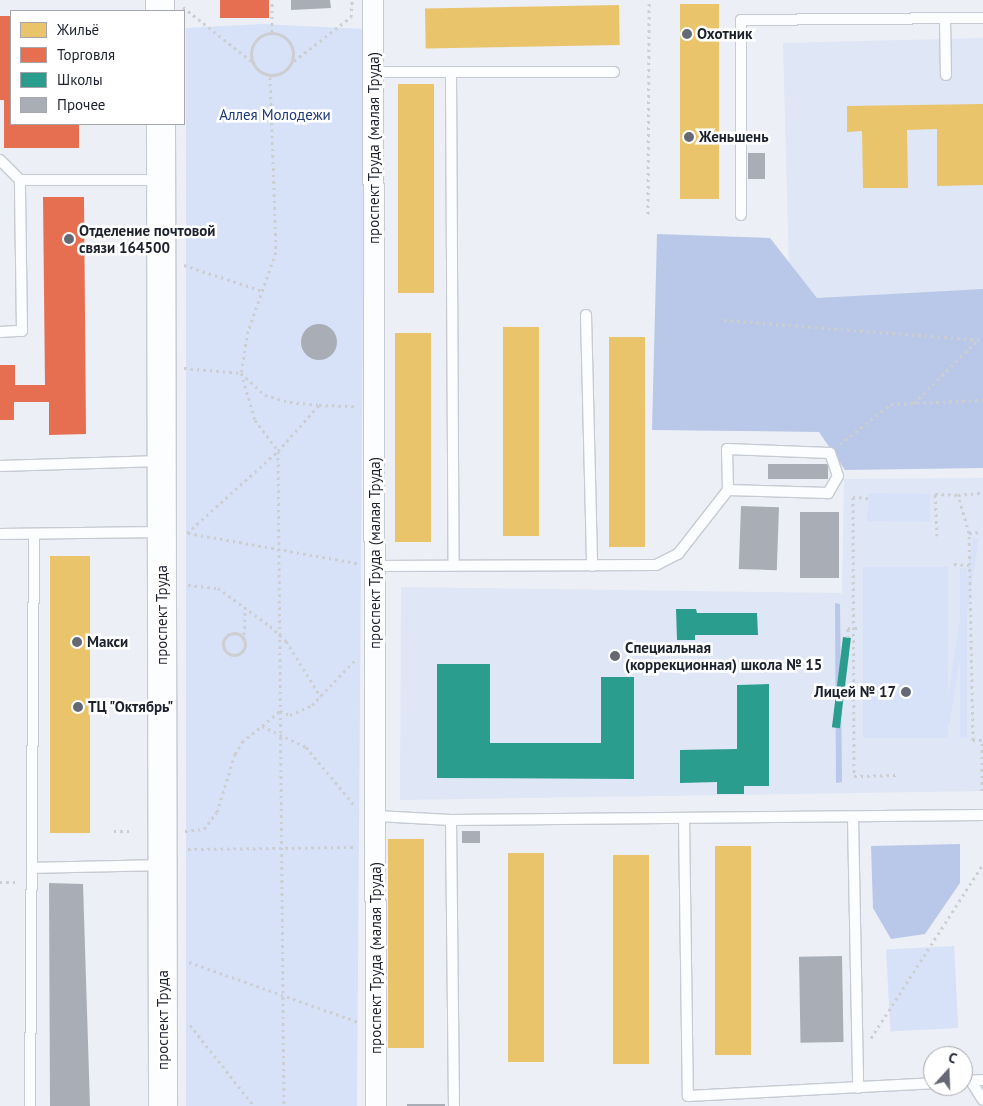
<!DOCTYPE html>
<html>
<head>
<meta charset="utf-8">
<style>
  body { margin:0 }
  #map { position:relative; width:983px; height:1106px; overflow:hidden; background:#eceff6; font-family:"PT Sans",sans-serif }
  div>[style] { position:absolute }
  .built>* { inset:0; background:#dfe6f5 }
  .green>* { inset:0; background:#d7e2f9; transform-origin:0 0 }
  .forest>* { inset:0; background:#b9c8e8 }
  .homes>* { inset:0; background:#e9c46a; transform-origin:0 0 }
  .shops>* { inset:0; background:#e76f51; transform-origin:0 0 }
  .schools>* { inset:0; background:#2a9d8f; transform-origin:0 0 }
  .building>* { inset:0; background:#a9aeb6; transform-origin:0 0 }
  .round { border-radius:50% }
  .path>* { height:3px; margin-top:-1.5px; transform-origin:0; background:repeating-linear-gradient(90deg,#cdced2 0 2.5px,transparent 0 6.5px) }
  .path>.ring { margin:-1.5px; padding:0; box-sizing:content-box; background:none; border:3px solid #cdced2; border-radius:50% }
  .roads { filter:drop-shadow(1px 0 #c6cbd3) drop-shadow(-1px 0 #c6cbd3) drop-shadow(0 1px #c6cbd3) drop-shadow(0 -1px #c6cbd3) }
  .lane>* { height:10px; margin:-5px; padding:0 5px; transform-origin:5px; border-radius:5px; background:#fcfdfe }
  .street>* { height:20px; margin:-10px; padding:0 10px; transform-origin:10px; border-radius:10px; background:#fcfdfe }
  .secondary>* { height:28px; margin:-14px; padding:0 14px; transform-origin:14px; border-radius:14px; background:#fcfdfe }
  .dots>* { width:14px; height:14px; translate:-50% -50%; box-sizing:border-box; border:2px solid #fff; border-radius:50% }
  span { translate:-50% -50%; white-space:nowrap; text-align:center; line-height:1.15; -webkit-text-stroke:5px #fff; paint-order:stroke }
  .poi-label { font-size:15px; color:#1c212c; font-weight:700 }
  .left { translate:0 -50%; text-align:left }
  .right { translate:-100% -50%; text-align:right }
  .park-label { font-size:15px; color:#1c3875 }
  .street-label { font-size:15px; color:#1c212c }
  .legend { position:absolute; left:10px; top:10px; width:175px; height:115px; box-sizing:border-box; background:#fff; border:1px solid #a4a6ab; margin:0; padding:6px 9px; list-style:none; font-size:15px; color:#1c212c }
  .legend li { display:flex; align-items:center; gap:10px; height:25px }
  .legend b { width:25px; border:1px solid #a4a6ab }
  .north { position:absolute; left:923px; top:1046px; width:50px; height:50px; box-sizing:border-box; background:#fff; border:1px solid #a4a6ab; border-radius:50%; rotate:20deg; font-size:14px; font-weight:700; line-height:20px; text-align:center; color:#1c212c }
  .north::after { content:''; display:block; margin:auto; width:18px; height:22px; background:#656973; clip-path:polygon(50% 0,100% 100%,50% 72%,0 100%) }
</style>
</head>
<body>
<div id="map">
  <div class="built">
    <div style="clip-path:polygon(983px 38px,983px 301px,807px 305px,789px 271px,783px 43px)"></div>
    <div style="clip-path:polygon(983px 478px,983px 791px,400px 800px,401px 587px,842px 593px,844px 479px)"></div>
  </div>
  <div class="green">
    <div style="clip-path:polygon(262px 24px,365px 29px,357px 1106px,186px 1106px,186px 28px)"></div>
    <div style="left:868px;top:493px;width:62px;height:28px;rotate:1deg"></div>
    <div style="left:973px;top:538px;width:6px;height:186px;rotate:9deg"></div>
    <div style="left:948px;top:567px;width:171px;height:85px;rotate:90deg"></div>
    <div style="left:960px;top:568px;width:7px;height:170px"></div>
    <div style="left:954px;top:946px;width:82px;height:68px;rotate:87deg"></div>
  </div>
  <div class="forest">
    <div style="clip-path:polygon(657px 234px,770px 238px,817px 298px,983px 289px,983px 468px,845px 470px,819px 432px,652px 430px)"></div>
    <div style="clip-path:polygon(835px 603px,840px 604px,842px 782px,836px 783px)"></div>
    <div style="clip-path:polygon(960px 844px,960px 883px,925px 934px,891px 939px,873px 908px,871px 846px)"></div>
  </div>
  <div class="homes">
    <div style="left:719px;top:4px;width:195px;height:39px;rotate:90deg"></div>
    <div style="left:619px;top:5px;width:40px;height:194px;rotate:89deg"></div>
    <div style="left:398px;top:84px;width:36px;height:209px"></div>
    <div style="clip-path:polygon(983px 104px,983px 185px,937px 186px,937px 129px,907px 130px,908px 188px,863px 188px,862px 131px,847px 132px,847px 106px)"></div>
    <div style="left:503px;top:327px;width:36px;height:209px"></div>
    <div style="left:395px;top:333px;width:36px;height:209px"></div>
    <div style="left:609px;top:337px;width:36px;height:210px"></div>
    <div style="left:50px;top:556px;width:40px;height:277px"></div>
    <div style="left:388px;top:839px;width:36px;height:209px"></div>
    <div style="left:715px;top:846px;width:36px;height:209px"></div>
    <div style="left:508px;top:853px;width:36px;height:209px"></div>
    <div style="left:613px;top:855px;width:36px;height:209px"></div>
  </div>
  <div class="shops">
    <div style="left:220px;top:0;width:49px;height:18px"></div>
    <div style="clip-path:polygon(0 16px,11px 16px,11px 124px,79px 124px,79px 148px,4px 148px,4px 100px,0 100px)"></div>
    <div style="clip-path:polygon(43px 197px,84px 197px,86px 434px,49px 435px,49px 402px,14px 402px,14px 420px,0 420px,0 365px,15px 365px,15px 385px,45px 385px)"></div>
  </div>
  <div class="schools">
    <div style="clip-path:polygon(676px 609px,696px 609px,697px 613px,757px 613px,758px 635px,695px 635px,695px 640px,677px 640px)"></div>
    <div style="left:843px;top:637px;width:8px;height:91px;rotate:7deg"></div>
    <div style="clip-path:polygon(437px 664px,490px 664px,490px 743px,601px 743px,601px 677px,634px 677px,634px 779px,437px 778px)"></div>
    <div style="clip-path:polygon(769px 684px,769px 786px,744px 786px,744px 794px,717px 794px,717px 782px,680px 783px,680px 750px,737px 749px,737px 685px)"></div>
  </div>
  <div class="building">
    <div style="clip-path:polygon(291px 0,330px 0,331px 8px,291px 10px)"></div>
    <div style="left:748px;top:153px;width:17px;height:26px"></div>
    <div class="round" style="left:301px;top:324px;width:36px;height:36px"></div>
    <div style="left:828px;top:464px;width:15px;height:60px;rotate:90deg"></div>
    <div style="left:741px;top:506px;width:38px;height:63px;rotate:2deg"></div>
    <div style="left:800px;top:512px;width:39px;height:66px"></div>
    <div style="left:462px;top:831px;width:18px;height:12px"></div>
    <div style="clip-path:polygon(49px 883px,83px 884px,90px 1106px,50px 1106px)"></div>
    <div style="left:842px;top:956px;width:86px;height:43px;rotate:89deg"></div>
    <div style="left:407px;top:1104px;width:38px;height:2px"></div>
  </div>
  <div class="path">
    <div style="left:183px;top:7px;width:87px;rotate:38.5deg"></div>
    <div style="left:272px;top:32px;width:32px;rotate:-90deg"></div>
    <div class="ring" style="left:251px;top:33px;width:39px;height:39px"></div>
    <div style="left:294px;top:61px;width:72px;rotate:-37.7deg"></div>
    <div style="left:351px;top:17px;width:16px;rotate:-86deg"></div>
    <div style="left:270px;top:77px;width:175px;rotate:88deg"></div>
    <div style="left:276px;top:252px;width:84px;rotate:109.5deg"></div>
    <div style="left:248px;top:331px;width:43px;rotate:99.5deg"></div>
    <div style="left:241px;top:373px;width:49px;rotate:73.4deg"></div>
    <div style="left:255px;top:420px;width:39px;rotate:53deg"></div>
    <div style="left:278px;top:451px;width:655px;rotate:89.48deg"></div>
    <div style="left:648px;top:214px;width:214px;rotate:-89.7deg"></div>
    <div style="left:184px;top:265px;width:82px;rotate:18.4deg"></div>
    <div style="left:724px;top:320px;width:260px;rotate:4.4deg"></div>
    <div style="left:184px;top:368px;width:57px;rotate:5deg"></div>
    <div style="left:241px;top:373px;width:33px;rotate:43deg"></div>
    <div style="left:265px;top:395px;width:26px;rotate:16deg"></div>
    <div style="left:290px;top:402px;width:29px;rotate:6deg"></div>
    <div style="left:914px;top:403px;width:91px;rotate:-44.6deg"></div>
    <div style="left:840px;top:444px;width:65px;rotate:-38.1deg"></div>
    <div style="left:891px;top:404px;width:92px;rotate:-2.5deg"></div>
    <div style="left:868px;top:498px;width:15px;rotate:-176deg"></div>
    <div style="left:853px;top:497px;width:279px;rotate:89.8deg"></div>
    <div style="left:854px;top:776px;width:42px;rotate:-1.4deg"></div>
    <div style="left:187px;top:533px;width:122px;rotate:-42deg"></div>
    <div style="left:278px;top:451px;width:62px;rotate:-48.3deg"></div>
    <div style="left:319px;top:405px;width:37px;rotate:2deg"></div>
    <div style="left:188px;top:533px;width:172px;rotate:10.1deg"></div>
    <div style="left:969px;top:533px;width:13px;rotate:-4deg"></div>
    <div style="left:937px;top:536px;width:42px;rotate:-92.7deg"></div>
    <div style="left:935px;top:494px;width:23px;rotate:2deg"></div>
    <div style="left:954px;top:564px;width:15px;rotate:4deg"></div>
    <div style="left:188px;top:585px;width:30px;rotate:6deg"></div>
    <div style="left:218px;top:588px;width:64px;rotate:36.2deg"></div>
    <div style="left:270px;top:626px;width:22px;rotate:43deg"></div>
    <div style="left:286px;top:641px;width:66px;rotate:58deg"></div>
    <div class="ring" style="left:223px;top:633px;width:19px;height:19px"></div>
    <div style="left:848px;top:638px;width:10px;rotate:-90deg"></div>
    <div style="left:848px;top:628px;width:11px"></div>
    <div style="left:244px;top:641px;width:34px;rotate:-88deg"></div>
    <div style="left:262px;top:726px;width:49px;rotate:25.5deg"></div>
    <div style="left:306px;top:747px;width:78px;rotate:50.2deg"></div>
    <div style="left:982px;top:791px;width:51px;rotate:-90deg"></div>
    <div style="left:982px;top:740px;width:9px;rotate:180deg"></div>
    <div style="left:973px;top:740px;width:207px;rotate:-91.1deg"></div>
    <div style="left:969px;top:533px;width:40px;rotate:-106deg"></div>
    <div style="left:958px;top:495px;width:25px;rotate:-5deg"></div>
    <div style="left:114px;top:831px;width:18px"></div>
    <div style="left:185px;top:831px;width:19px;rotate:-6deg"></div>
    <div style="left:204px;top:829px;width:21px;rotate:-53deg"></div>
    <div style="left:217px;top:812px;width:61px;rotate:-72.8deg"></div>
    <div style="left:235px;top:754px;width:14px;rotate:-60deg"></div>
    <div style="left:242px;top:742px;width:49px;rotate:-39.2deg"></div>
    <div style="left:280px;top:711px;width:11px;rotate:22deg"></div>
    <div style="left:290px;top:715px;width:24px;rotate:-24deg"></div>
    <div style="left:312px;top:705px;width:62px;rotate:-46.3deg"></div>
    <div style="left:188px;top:849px;width:169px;rotate:-0.7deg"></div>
    <div style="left:0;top:882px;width:19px"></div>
    <div style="left:189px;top:962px;width:179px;rotate:19.5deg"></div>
    <div style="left:190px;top:1025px;width:103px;rotate:51.7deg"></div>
    <div style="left:871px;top:1038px;width:207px;rotate:-57.2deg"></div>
  </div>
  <div class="roads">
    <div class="lane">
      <div style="left:945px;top:19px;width:56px;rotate:89deg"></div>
      <div style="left:373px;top:72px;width:241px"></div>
      <div style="left:451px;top:73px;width:492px;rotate:89.7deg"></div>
      <div style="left:0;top:160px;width:28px;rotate:45deg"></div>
      <div style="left:20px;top:180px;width:141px"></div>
      <div style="left:741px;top:215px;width:195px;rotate:-90deg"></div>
      <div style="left:741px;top:20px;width:242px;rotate:-0.5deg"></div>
      <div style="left:586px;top:315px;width:251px;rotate:88.6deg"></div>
      <div style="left:0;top:332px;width:22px;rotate:-3deg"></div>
      <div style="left:22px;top:331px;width:151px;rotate:-90.8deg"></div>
      <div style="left:0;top:466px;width:161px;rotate:-1.8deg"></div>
      <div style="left:0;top:534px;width:161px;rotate:-0.7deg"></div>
      <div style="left:375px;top:566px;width:281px;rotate:-0.2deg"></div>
      <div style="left:656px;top:565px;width:25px;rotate:-27deg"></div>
      <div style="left:678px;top:554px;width:81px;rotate:-52deg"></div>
      <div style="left:728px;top:490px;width:41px;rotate:-91.4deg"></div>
      <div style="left:727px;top:449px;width:103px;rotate:2.2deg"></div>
      <div style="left:830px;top:453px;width:24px;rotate:71deg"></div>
      <div style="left:838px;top:476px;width:20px;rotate:120deg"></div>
      <div style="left:828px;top:493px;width:100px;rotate:-178.3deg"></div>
      <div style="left:376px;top:816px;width:75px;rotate:3.1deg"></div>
      <div style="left:451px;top:820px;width:532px;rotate:-0.54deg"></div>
      <div style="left:853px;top:817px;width:271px;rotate:88.9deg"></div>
      <div style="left:684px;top:819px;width:277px;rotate:89.2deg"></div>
      <div style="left:688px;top:1096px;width:245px;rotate:-3deg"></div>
      <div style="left:451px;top:820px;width:286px;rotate:89.4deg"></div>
      <div style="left:32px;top:868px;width:129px;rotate:-1.3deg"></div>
      <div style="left:963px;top:1081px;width:20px;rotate:-3deg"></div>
      <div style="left:971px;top:1081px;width:22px;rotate:58deg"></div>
      <div style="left:30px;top:1106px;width:572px;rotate:-89.6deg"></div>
    </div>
    <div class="street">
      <div style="left:373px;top:0;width:1106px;rotate:89.84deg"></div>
    </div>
    <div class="secondary">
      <div style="left:160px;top:0;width:11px;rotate:90deg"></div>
      <div style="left:161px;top:124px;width:982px;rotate:89.88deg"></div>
    </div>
  </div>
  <div class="dots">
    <div style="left:687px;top:34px;background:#656973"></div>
    <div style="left:689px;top:137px;background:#656973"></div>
    <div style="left:69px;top:239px;background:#656973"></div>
    <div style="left:77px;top:642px;background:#656973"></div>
    <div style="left:615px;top:656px;background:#656973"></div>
    <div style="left:906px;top:692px;background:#656973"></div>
    <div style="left:78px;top:707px;background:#656973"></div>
  </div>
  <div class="poi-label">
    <span class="left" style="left:697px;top:34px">Охотник</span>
    <span class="left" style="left:699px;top:137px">Женьшень</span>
    <span class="left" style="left:79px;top:239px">Отделение почтовой<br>связи 164500</span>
    <span class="left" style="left:87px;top:642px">Макси</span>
    <span class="left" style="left:625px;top:656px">Специальная<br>(коррекционная) школа № 15</span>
    <span class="right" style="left:896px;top:692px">Лицей № 17</span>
    <span class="left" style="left:88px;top:707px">ТЦ "Октябрь"</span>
  </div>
  <div class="park-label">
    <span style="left:275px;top:115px">Аллея Молодежи</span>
  </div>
  <div class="street-label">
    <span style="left:374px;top:148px;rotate:-90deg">проспект Труда (малая Труда)</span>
    <span style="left:375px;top:553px;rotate:-90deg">проспект Труда (малая Труда)</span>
    <span style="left:162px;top:615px;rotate:-90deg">проспект Труда</span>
    <span style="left:376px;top:958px;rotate:-90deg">проспект Труда (малая Труда)</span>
    <span style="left:163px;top:1020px;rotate:-90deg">проспект Труда</span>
  </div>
  <ul class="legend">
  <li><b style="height:14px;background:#e9c46a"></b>Жильё</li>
  <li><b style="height:14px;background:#e76f51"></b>Торговля</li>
  <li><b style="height:14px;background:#2a9d8f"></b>Школы</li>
  <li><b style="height:14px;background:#a9aeb6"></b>Прочее</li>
  </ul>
  <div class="north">С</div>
</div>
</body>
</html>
